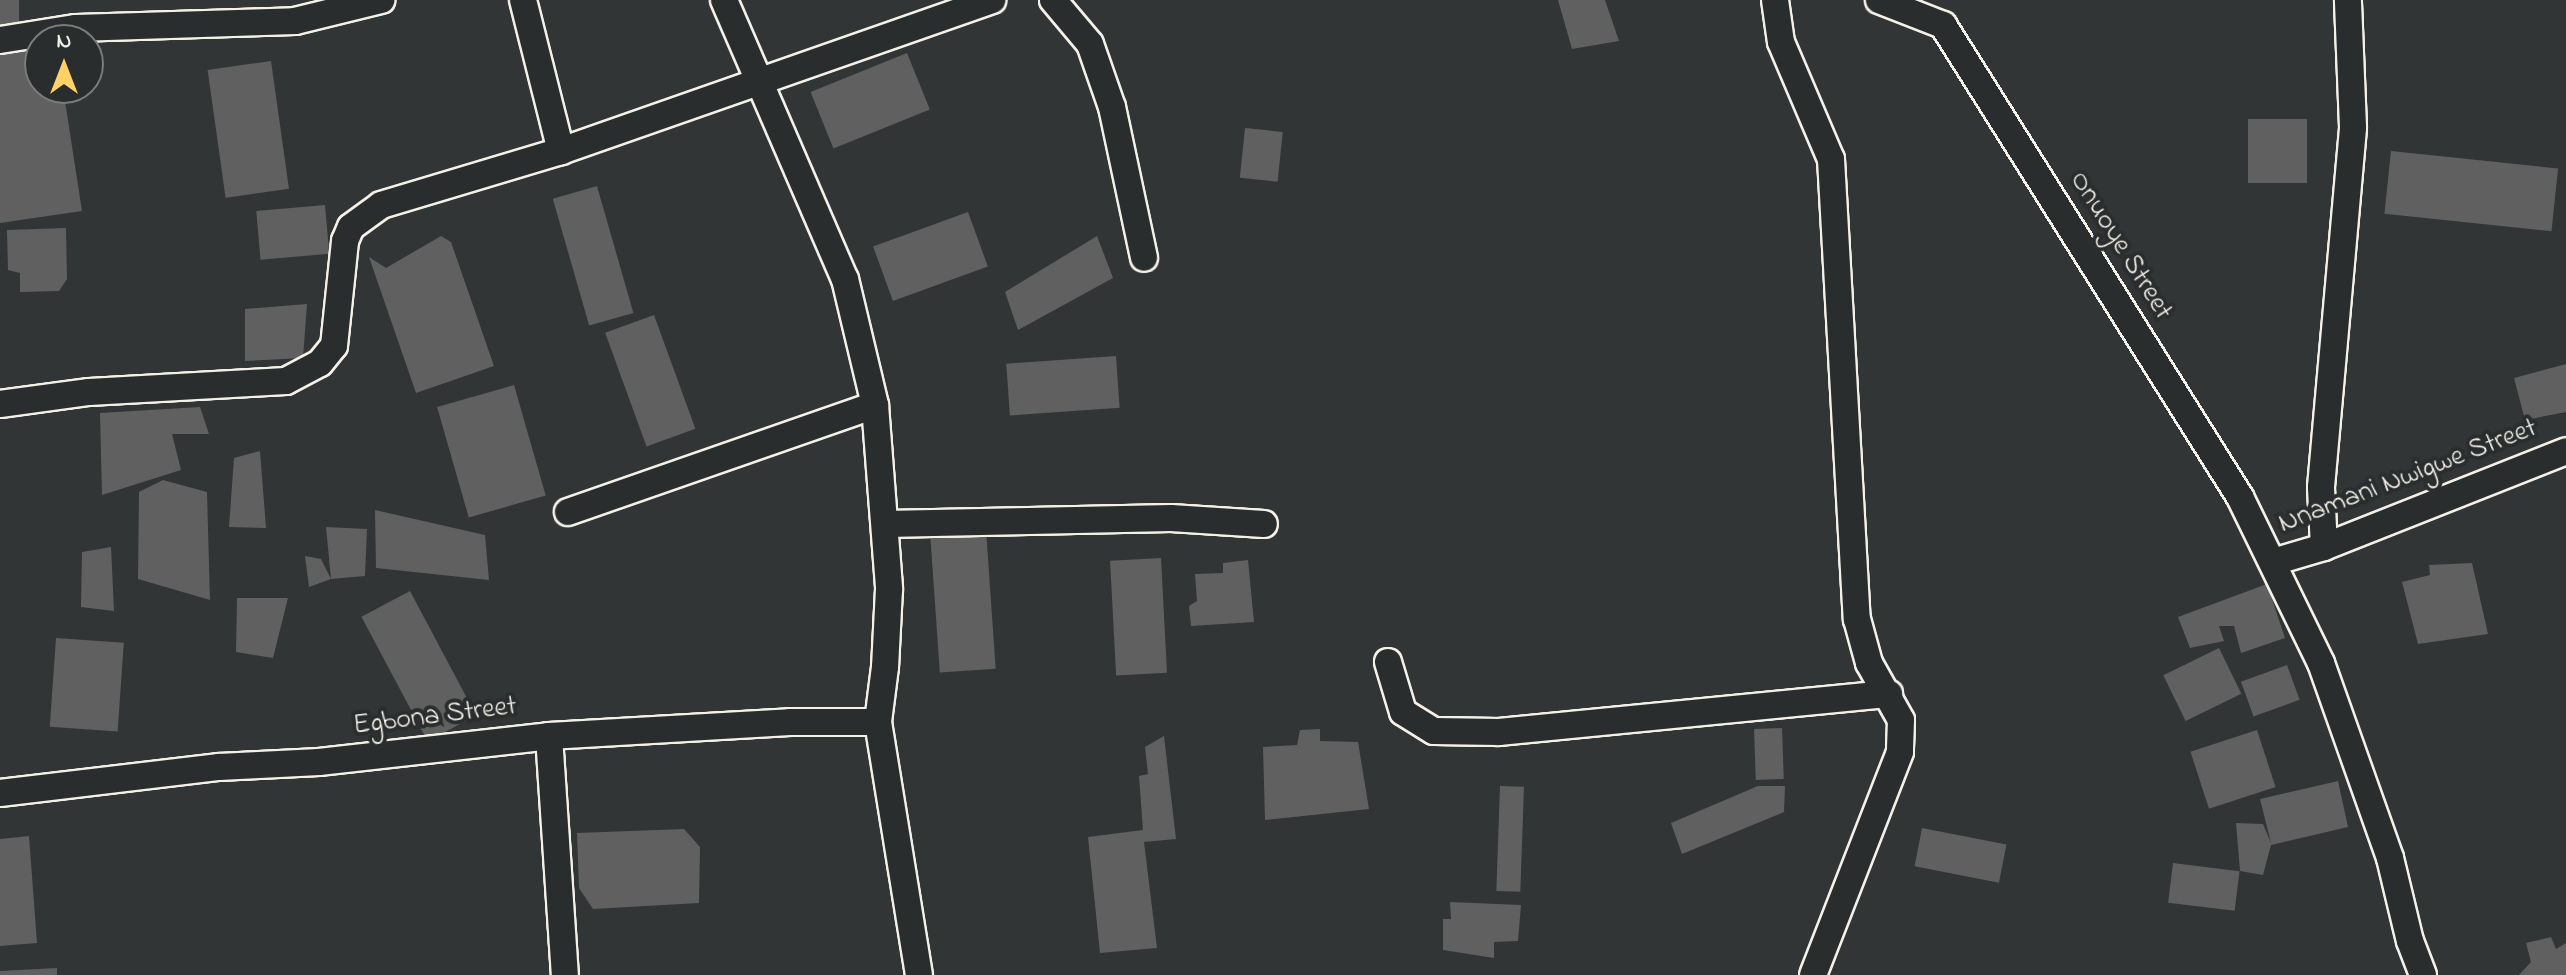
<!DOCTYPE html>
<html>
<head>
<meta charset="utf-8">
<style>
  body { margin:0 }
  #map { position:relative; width:2566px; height:975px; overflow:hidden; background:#323535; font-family:"Indie Flower",sans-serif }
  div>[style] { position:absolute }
  .building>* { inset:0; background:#5f605f; transform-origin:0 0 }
  .roads { filter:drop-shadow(2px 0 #f4f1e8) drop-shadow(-2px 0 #f4f1e8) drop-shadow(0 2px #f4f1e8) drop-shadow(0 -2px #f4f1e8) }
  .street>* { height:26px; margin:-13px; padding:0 13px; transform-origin:13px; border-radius:13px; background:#2a2d2e }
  span { translate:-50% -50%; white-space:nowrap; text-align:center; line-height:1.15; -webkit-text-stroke:8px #2a2d2e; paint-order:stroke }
  .street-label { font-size:28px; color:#f4f1e8 }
  .north { position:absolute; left:24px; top:24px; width:80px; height:80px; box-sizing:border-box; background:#2a2d2e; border:2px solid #7b7b78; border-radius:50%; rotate:0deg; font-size:22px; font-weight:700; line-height:32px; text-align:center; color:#f4f1e8 }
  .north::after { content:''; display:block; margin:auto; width:28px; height:36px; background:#ffd166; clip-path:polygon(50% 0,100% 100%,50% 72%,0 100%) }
</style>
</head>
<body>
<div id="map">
  <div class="building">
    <div style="left:0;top:0;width:19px;height:33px"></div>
    <div style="clip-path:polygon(1558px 0,1605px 0,1619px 41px,1572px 49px)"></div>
    <div style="clip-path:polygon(0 40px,40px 40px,40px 88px,63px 88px,82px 211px,0 223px)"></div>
    <div style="left:907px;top:53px;width:61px;height:104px;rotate:68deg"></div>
    <div style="left:271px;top:61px;width:129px;height:64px;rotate:82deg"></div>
    <div style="left:2248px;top:119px;width:59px;height:64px"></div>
    <div style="left:1245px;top:128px;width:38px;height:50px;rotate:6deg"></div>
    <div style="left:2391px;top:151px;width:168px;height:63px;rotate:6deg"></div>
    <div style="left:597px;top:186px;width:132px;height:46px;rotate:74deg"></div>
    <div style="left:325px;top:205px;width:49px;height:69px;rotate:85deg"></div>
    <div style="left:968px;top:212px;width:58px;height:101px;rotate:70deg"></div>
    <div style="clip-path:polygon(66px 228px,67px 279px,59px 291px,20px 292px,20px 273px,8px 270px,7px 230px)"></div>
    <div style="clip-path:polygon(441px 236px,451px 242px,494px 366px,416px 393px,369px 257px,386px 268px)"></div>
    <div style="clip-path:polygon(1097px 236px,1113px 278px,1018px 330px,1005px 292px)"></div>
    <div style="clip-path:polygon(307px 304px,303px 358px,245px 361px,245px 309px)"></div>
    <div style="left:654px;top:315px;width:121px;height:52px;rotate:70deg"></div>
    <div style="left:1116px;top:356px;width:52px;height:110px;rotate:86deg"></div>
    <div style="clip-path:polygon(2566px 364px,2566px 412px,2525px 420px,2514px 378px)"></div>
    <div style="left:514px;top:385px;width:115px;height:80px;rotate:74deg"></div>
    <div style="clip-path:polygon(200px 407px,209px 434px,172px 434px,181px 470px,102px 495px,100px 413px)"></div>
    <div style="clip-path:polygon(260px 451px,266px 528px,229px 527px,234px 458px)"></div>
    <div style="clip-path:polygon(163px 480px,207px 492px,210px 600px,138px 579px,139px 492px)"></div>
    <div style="clip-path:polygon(375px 510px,485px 535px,489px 580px,376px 568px)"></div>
    <div style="clip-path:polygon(326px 527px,367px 529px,365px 576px,331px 579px)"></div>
    <div style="left:986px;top:530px;width:139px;height:56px;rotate:86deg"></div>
    <div style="clip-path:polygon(111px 547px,114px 611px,81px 607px,82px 552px)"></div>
    <div style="clip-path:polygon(305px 556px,321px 559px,331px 579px,309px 587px)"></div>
    <div style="left:1161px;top:558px;width:115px;height:51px;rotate:87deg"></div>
    <div style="clip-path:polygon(1248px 560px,1254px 622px,1191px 626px,1189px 606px,1197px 601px,1195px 574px,1223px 573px,1223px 563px)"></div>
    <div style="clip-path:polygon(2472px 563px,2488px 634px,2418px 644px,2402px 582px,2430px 575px,2429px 565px)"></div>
    <div style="clip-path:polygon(2267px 584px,2285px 638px,2241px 653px,2234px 626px,2219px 626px,2224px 641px,2190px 648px,2178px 617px)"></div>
    <div style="left:410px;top:591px;width:141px;height:55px;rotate:62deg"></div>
    <div style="clip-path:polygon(237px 598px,288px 598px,273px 658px,236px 652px)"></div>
    <div style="left:56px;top:638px;width:68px;height:89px;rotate:4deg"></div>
    <div style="left:2219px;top:648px;width:51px;height:62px;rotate:64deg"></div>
    <div style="left:2287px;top:665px;width:37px;height:49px;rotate:70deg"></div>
    <div style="left:1782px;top:728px;width:51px;height:28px;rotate:88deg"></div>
    <div style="clip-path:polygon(1320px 729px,1320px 741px,1358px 742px,1369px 809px,1265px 820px,1263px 747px,1297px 745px,1300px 730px)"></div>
    <div style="left:2257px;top:730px;width:60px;height:70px;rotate:72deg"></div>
    <div style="clip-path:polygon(1164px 736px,1176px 839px,1144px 842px,1157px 948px,1100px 953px,1088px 837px,1143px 830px,1139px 776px,1148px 774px,1145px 747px)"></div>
    <div style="clip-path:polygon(2338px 781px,2348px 827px,2271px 845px,2263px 875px,2240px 871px,2236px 823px,2263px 824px,2271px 843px,2260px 799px)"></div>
    <div style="left:1500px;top:786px;width:24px;height:105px;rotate:2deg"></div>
    <div style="clip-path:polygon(1758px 786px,1785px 786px,1784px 812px,1682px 854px,1671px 823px)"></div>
    <div style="left:1922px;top:828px;width:86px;height:39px;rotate:11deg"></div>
    <div style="clip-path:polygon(684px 829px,700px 847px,699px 903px,593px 909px,579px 888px,577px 833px)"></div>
    <div style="clip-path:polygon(29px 836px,37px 943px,0 946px,0 839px)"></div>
    <div style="left:2173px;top:863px;width:67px;height:40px;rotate:7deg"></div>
    <div style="clip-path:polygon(1450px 902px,1521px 905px,1518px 941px,1494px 942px,1494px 958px,1443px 950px,1443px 919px,1451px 919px)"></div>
    <div style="clip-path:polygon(2551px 937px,2556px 949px,2566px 943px,2566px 975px,2519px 975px,2531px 962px,2526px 943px)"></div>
    <div style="clip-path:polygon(57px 968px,57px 975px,0 975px,0 971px)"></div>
  </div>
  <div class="roads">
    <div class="street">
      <div style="left:523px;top:0;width:156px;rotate:75.9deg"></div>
      <div style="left:724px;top:0;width:304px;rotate:66.6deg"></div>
      <div style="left:845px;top:279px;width:130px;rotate:76.6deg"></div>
      <div style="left:875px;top:405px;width:185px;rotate:85.6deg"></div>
      <div style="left:889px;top:589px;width:78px;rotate:92.9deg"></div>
      <div style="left:885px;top:667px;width:55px;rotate:97.3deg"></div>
      <div style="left:878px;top:722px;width:256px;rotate:80.8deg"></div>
      <div style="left:1053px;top:0;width:57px;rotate:49.9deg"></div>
      <div style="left:1090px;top:44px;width:67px;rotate:70.8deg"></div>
      <div style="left:1112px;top:107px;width:154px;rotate:78deg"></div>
      <div style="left:1775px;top:0;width:42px;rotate:81.9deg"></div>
      <div style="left:1781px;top:42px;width:127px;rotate:66.9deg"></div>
      <div style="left:1831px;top:159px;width:461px;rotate:86.8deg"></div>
      <div style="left:1857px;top:619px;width:46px;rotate:74.7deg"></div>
      <div style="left:1869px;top:663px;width:65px;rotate:60.7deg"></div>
      <div style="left:1901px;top:720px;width:32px;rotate:92deg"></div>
      <div style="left:1900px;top:752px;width:239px;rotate:111.3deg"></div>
      <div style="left:1879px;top:0;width:69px;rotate:21.3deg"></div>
      <div style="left:1943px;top:25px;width:558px;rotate:57.82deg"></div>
      <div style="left:2240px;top:497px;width:185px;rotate:64deg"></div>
      <div style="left:2321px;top:663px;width:207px;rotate:70.5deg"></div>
      <div style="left:2390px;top:858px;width:85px;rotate:76.5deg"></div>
      <div style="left:2410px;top:941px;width:36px;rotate:69deg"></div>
      <div style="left:0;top:40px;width:77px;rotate:-9deg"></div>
      <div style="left:76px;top:28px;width:219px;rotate:-1.8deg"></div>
      <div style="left:295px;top:21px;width:89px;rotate:-13.7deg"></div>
      <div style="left:0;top:404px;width:90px;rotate:-7.7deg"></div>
      <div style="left:89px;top:392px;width:197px;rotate:-3.2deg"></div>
      <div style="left:286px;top:381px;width:38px;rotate:-28deg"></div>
      <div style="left:320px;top:363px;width:22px;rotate:-51deg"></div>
      <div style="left:334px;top:346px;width:106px;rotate:-84deg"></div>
      <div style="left:345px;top:241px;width:15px;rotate:-67deg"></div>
      <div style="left:351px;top:227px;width:37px;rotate:-36deg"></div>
      <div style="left:381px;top:205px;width:188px;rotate:-16.7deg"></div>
      <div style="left:561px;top:151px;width:457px;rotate:-19.3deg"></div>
      <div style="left:568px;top:512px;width:325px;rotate:-19.2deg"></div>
      <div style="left:886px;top:524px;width:285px;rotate:-1.2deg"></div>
      <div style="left:1171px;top:518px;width:93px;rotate:3.7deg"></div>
      <div style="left:2324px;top:547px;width:60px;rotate:-92.9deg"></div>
      <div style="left:2321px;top:487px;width:361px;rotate:-84.9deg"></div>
      <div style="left:2353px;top:127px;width:127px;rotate:-92.3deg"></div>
      <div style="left:2273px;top:562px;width:53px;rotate:-16.4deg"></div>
      <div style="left:2324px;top:547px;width:260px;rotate:-21.6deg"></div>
      <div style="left:1388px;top:662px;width:52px;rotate:73.3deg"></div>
      <div style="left:1403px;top:712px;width:36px;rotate:32deg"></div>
      <div style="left:1434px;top:731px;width:65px;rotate:0.9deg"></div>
      <div style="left:1499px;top:732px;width:392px;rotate:-5.6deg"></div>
      <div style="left:549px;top:736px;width:240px;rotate:86.2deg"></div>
      <div style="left:0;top:793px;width:221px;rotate:-6.8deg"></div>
      <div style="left:219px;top:767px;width:100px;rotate:-2.9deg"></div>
      <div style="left:319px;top:762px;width:231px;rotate:-6.4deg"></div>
      <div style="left:549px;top:736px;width:241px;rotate:-3.3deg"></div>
      <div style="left:790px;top:722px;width:88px"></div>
    </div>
  </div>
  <div class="street-label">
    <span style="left:2120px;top:246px;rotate:58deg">Onuoye Street</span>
    <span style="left:2408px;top:477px;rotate:-21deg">Nnamani Nwigwe Street</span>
    <span style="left:435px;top:717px;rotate:-7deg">Egbona Street</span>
  </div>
  <div class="north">N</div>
</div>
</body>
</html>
